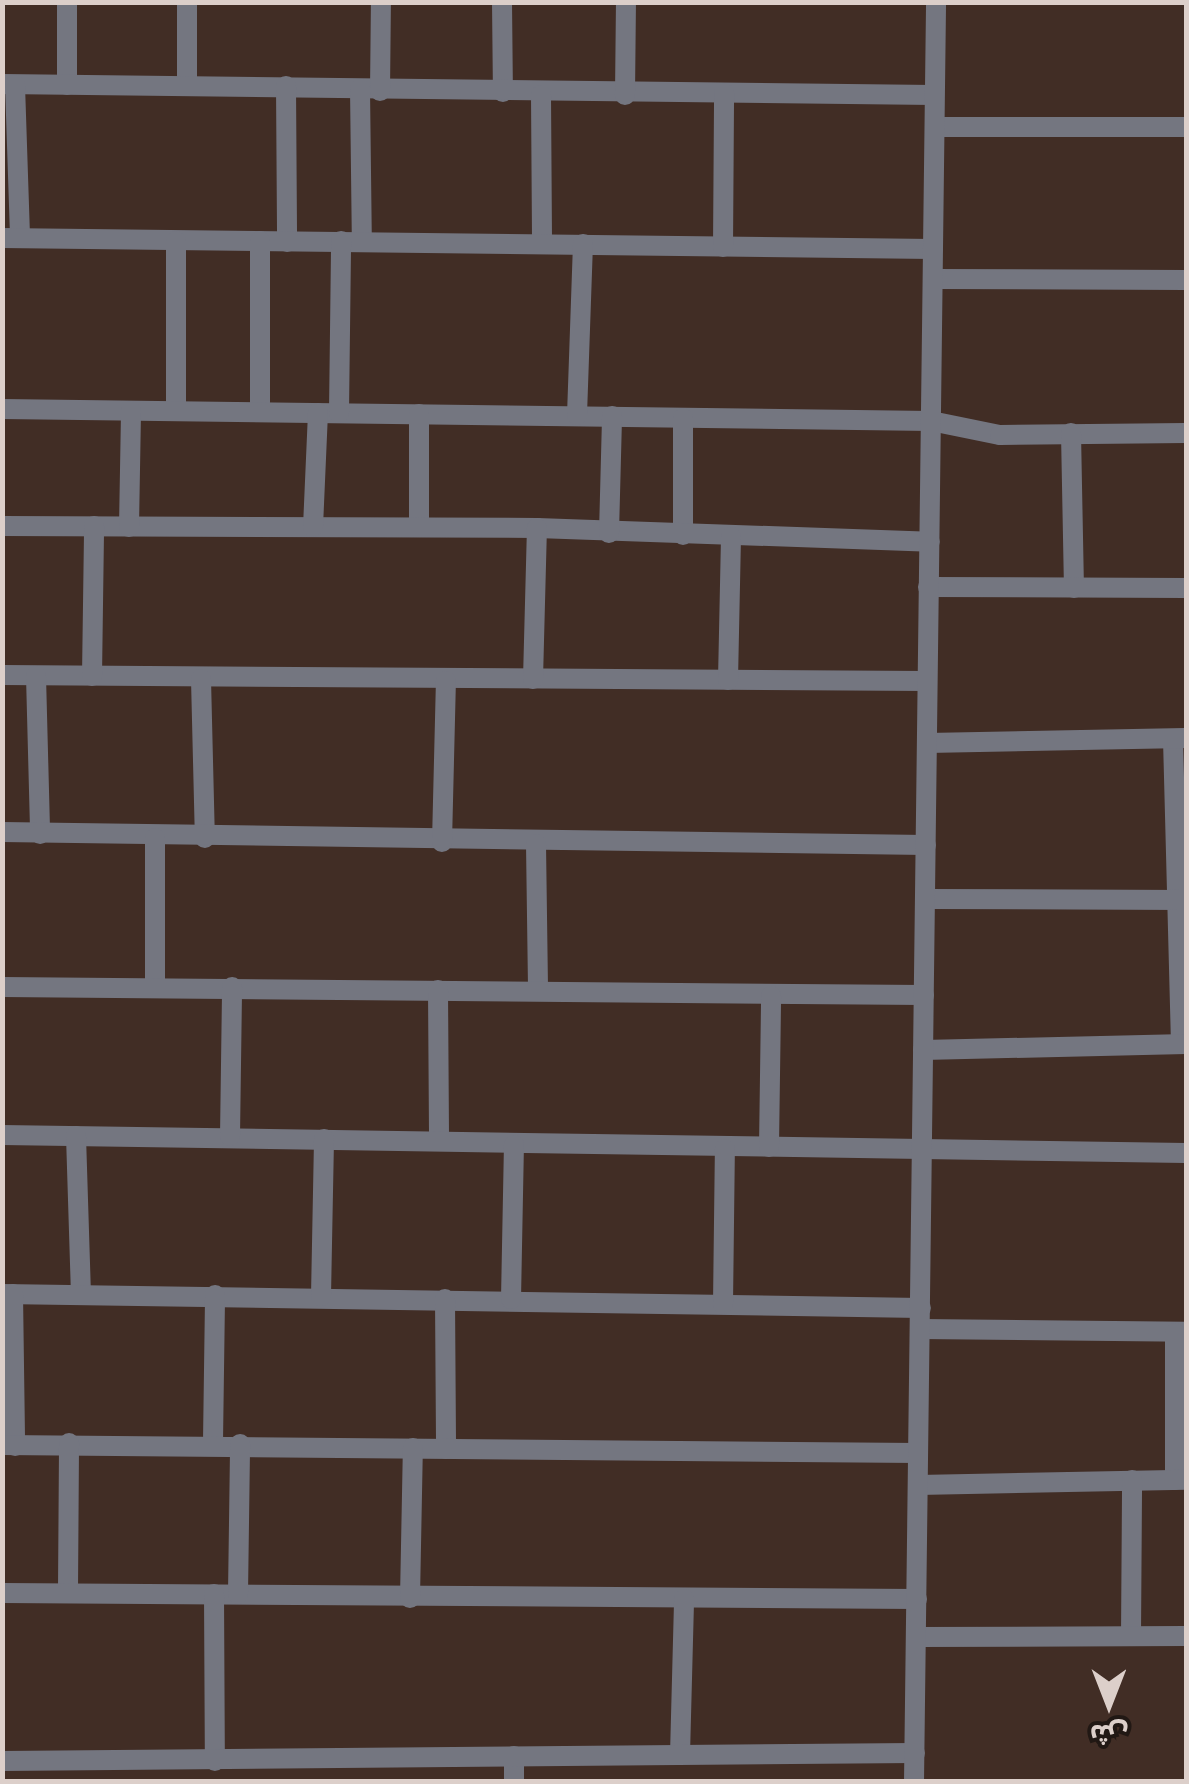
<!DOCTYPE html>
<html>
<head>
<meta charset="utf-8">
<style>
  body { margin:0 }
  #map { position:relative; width:1189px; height:1784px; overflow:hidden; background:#412d25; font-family:Poppins,"Noto Sans Arabic",sans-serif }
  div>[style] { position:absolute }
  .street>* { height:20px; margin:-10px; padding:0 10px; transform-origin:10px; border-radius:10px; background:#747680 }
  span { translate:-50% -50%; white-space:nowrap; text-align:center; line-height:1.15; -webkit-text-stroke:10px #211814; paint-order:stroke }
  .frame { position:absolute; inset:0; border:5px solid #dccfca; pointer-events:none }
  .north { position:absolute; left:1059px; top:1654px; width:100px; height:100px; -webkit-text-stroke:8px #211814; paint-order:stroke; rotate:180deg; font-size:28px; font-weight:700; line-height:40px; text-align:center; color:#dccfca }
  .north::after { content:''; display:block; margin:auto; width:35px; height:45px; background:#dccfca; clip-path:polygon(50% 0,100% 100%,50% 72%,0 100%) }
</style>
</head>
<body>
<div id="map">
  <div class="street">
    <div style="left:67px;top:2px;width:83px;rotate:90deg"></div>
    <div style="left:187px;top:2px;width:83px;rotate:90deg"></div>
    <div style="left:502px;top:2px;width:90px;rotate:89.4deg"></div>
    <div style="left:2px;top:84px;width:932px;rotate:0.68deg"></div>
    <div style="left:15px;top:85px;width:153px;rotate:88.1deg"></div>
    <div style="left:286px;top:86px;width:156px;rotate:89.6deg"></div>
    <div style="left:360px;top:89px;width:153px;rotate:89.3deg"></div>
    <div style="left:380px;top:91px;width:89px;rotate:-89.4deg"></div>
    <div style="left:541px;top:95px;width:146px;rotate:89.6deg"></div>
    <div style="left:625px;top:95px;width:93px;rotate:-89.4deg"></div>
    <div style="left:935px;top:127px;width:251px"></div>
    <div style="left:2px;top:238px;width:931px;rotate:0.68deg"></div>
    <div style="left:176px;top:241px;width:170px;rotate:90deg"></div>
    <div style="left:260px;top:241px;width:171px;rotate:90deg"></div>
    <div style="left:723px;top:247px;width:154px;rotate:-89.6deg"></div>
    <div style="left:933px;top:279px;width:253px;rotate:0.2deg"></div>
    <div style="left:2px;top:409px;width:929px;rotate:0.74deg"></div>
    <div style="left:931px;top:421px;width:70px;rotate:11.5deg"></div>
    <div style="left:1000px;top:435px;width:186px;rotate:-0.6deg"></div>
    <div style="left:339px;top:413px;width:172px;rotate:-89.3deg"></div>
    <div style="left:419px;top:414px;width:112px;rotate:90deg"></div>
    <div style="left:577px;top:415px;width:171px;rotate:-88deg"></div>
    <div style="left:683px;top:418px;width:117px;rotate:90deg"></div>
    <div style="left:1071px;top:433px;width:155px;rotate:88.9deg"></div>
    <div style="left:2px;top:526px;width:535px;rotate:0.21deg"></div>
    <div style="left:537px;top:528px;width:393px;rotate:2deg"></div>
    <div style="left:129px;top:527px;width:116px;rotate:-89deg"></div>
    <div style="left:313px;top:527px;width:114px;rotate:-87.5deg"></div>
    <div style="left:609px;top:533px;width:117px;rotate:-88.5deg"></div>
    <div style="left:928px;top:587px;width:258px;rotate:0.2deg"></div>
    <div style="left:2px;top:675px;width:925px;rotate:0.37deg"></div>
    <div style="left:36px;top:676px;width:158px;rotate:88.5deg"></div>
    <div style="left:92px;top:676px;width:150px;rotate:-89.2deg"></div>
    <div style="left:201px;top:679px;width:159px;rotate:88.6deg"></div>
    <div style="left:533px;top:679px;width:151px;rotate:-88.5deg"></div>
    <div style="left:728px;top:680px;width:143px;rotate:-88.8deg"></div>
    <div style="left:1173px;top:739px;width:305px;rotate:88.5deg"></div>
    <div style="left:927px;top:743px;width:258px;rotate:-1.1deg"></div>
    <div style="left:2px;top:832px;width:924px;rotate:0.81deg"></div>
    <div style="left:442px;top:842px;width:161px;rotate:-88.6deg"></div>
    <div style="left:536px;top:844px;width:146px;rotate:89.2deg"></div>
    <div style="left:925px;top:899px;width:261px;rotate:0.2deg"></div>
    <div style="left:155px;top:985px;width:147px;rotate:-90deg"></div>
    <div style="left:2px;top:987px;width:922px;rotate:0.5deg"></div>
    <div style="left:438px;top:990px;width:151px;rotate:89.6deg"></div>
    <div style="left:923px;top:1050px;width:263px;rotate:-1.3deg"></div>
    <div style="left:2px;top:1135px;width:1184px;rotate:0.87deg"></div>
    <div style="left:76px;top:1136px;width:156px;rotate:88.2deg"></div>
    <div style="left:230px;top:1136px;width:149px;rotate:-89.2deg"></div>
    <div style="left:769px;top:1147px;width:151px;rotate:-89.2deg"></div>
    <div style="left:2px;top:1294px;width:919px;rotate:0.87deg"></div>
    <div style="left:13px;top:1294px;width:152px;rotate:89.2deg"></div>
    <div style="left:321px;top:1296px;width:157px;rotate:-88.9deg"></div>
    <div style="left:445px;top:1299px;width:150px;rotate:89.6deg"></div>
    <div style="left:511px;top:1299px;width:154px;rotate:-88.9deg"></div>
    <div style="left:723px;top:1304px;width:155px;rotate:-89.3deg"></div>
    <div style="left:920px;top:1329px;width:266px;rotate:0.6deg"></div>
    <div style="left:213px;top:1442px;width:147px;rotate:-89.2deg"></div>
    <div style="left:2px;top:1445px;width:916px;rotate:0.5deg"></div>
    <div style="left:1175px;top:1480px;width:147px;rotate:-90deg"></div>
    <div style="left:918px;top:1485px;width:268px;rotate:-1.1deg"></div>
    <div style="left:68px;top:1590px;width:147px;rotate:-89.6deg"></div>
    <div style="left:2px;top:1593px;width:915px;rotate:0.38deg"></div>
    <div style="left:214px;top:1594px;width:167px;rotate:89.7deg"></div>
    <div style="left:238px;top:1594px;width:150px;rotate:-89.2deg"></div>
    <div style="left:410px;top:1598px;width:150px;rotate:-88.9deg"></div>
    <div style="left:1131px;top:1636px;width:156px;rotate:-89.6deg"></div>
    <div style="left:916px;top:1637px;width:270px;rotate:-0.2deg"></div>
    <div style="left:680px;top:1755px;width:156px;rotate:-88.5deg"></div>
    <div style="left:514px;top:1756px;width:26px;rotate:90deg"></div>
    <div style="left:2px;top:1761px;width:913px;rotate:-0.5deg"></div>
    <div style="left:914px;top:1782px;width:1780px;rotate:-89.29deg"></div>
  </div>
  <div class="frame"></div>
  <div class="north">ش</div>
</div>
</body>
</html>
